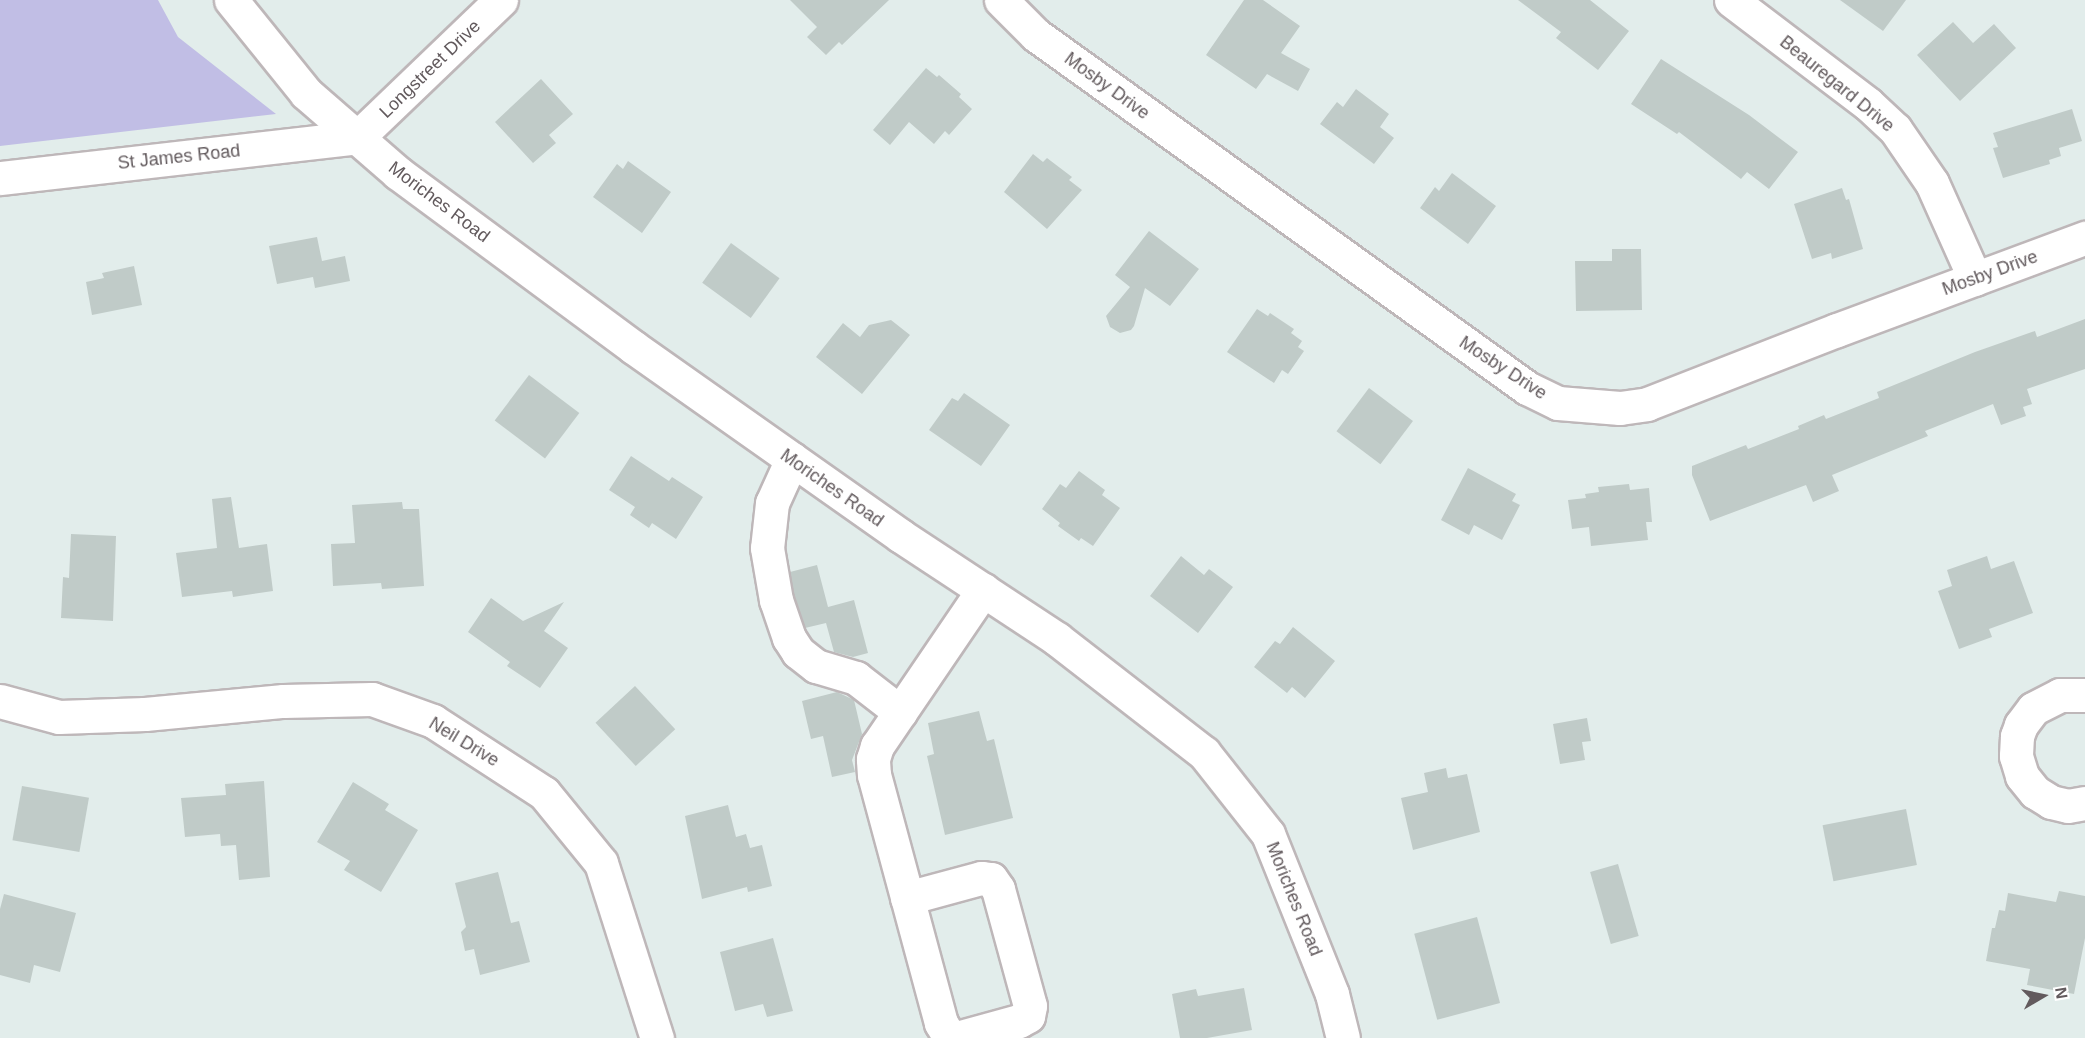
<!DOCTYPE html>
<html>
<head>
<meta charset="utf-8">
<style>
  body { margin:0 }
  #map { position:relative; width:2085px; height:1038px; overflow:hidden; background:#e2edeb; font-family:Helvetica,sans-serif }
  div>[style] { position:absolute }
  .green>* { inset:0; background:#c1bee5 }
  .building>* { inset:0; background:#c0cbc8; transform-origin:0 0 }
  .roads { filter:drop-shadow(2px 0 #beb7b9) drop-shadow(-2px 0 #beb7b9) drop-shadow(0 2px #beb7b9) drop-shadow(0 -2px #beb7b9) }
  .minor>* { height:33px; margin:-16.5px; padding:0 16.5px; transform-origin:16.5px; border-radius:16.5px; background:#fff }
  span { translate:-50% -50%; white-space:nowrap; text-align:center; line-height:1.15; -webkit-text-stroke:4.5px #fff; paint-order:stroke }
  .street-label { font-size:18px; color:#625a5d }
  .north { position:absolute; left:2013px; top:966px; width:60px; height:60px; -webkit-text-stroke:4px #fff; paint-order:stroke; rotate:81deg; font-size:16px; font-weight:700; line-height:24px; text-align:center; color:#625a5d }
  .north::after { content:''; display:block; margin:auto; width:21px; height:27px; background:#625a5d; clip-path:polygon(50% 0,100% 100%,50% 72%,0 100%) }
</style>
</head>
<body>
<div id="map">
  <div class="green">
    <div style="clip-path:polygon(0 0,158px 0,178px 37px,276px 114px,0 146px)"></div>
  </div>
  <div class="building">
    <div style="clip-path:polygon(790px 0,889px 0,842px 45px,839px 42px,826px 55px,807px 37px,817px 27px)"></div>
    <div style="clip-path:polygon(1244px 0,1263px 0,1300px 26px,1281px 53px,1310px 69px,1298px 91px,1267px 74px,1256px 89px,1206px 55px)"></div>
    <div style="clip-path:polygon(1518px 0,1590px 0,1629px 31px,1598px 70px,1556px 38px,1561px 32px)"></div>
    <div style="clip-path:polygon(1840px 0,1906px 0,1883px 31px)"></div>
    <div style="clip-path:polygon(1953px 22px,1973px 43px,1994px 24px,2016px 48px,1960px 101px,1917px 55px)"></div>
    <div style="clip-path:polygon(1661px 59px,1749px 115px,1798px 152px,1769px 189px,1747px 172px,1741px 179px,1679px 132px,1677px 134px,1631px 104px)"></div>
    <div style="clip-path:polygon(926px 68px,937px 77px,939px 75px,961px 94px,959px 97px,972px 109px,949px 135px,945px 131px,934px 144px,909px 122px,890px 145px,873px 130px)"></div>
    <div style="clip-path:polygon(541px 79px,573px 114px,549px 135px,556px 143px,533px 163px,495px 122px)"></div>
    <div style="clip-path:polygon(1356px 89px,1389px 114px,1380px 127px,1394px 138px,1374px 164px,1320px 124px,1337px 102px,1343px 107px)"></div>
    <div style="clip-path:polygon(2072px 109px,2082px 141px,2059px 148px,2061px 156px,2049px 160px,2050px 164px,2003px 178px,1993px 148px,1998px 147px,1993px 133px)"></div>
    <div style="clip-path:polygon(1033px 154px,1043px 162px,1047px 158px,1072px 177px,1069px 180px,1082px 190px,1047px 229px,1004px 192px)"></div>
    <div style="clip-path:polygon(628px 161px,671px 192px,642px 233px,593px 197px,617px 164px,623px 169px)"></div>
    <div style="clip-path:polygon(1452px 173px,1496px 206px,1468px 244px,1420px 208px,1435px 187px,1439px 191px)"></div>
    <div style="clip-path:polygon(1842px 188px,1846px 200px,1849px 199px,1863px 249px,1832px 259px,1831px 253px,1812px 259px,1794px 204px)"></div>
    <div style="clip-path:polygon(1149px 231px,1199px 269px,1170px 306px,1145px 288px,1134px 326px,1131px 330px,1120px 333px,1110px 327px,1106px 316px,1130px 287px,1115px 275px)"></div>
    <div style="clip-path:polygon(317px 237px,322px 261px,345px 256px,350px 281px,315px 288px,313px 277px,277px 284px,269px 246px)"></div>
    <div style="left:731px;top:243px;width:60px;height:49px;rotate:36deg"></div>
    <div style="clip-path:polygon(1612px 249px,1641px 249px,1642px 310px,1576px 311px,1575px 261px,1612px 261px)"></div>
    <div style="clip-path:polygon(134px 266px,142px 305px,92px 315px,86px 282px,104px 278px,102px 273px)"></div>
    <div style="clip-path:polygon(1257px 309px,1268px 316px,1270px 313px,1294px 329px,1291px 333px,1302px 341px,1298px 347px,1304px 351px,1288px 374px,1282px 370px,1274px 383px,1227px 352px)"></div>
    <div style="clip-path:polygon(2085px 319px,2085px 369px,2027px 389px,2032px 404px,2023px 407px,2026px 416px,2001px 425px,1993px 404px,1925px 431px,1928px 436px,1832px 475px,1839px 491px,1813px 502px,1806px 485px,1710px 521px,1692px 475px,1692px 466px,1746px 445px,1748px 449px,1799px 429px,1798px 426px,1824px 415px,1826px 419px,1879px 398px,1877px 392px,1975px 352px,2035px 331px,2037px 337px)"></div>
    <div style="clip-path:polygon(891px 320px,910px 335px,862px 394px,816px 357px,843px 323px,860px 337px,869px 325px)"></div>
    <div style="left:529px;top:375px;width:63px;height:57px;rotate:37deg"></div>
    <div style="left:1369px;top:388px;width:55px;height:54px;rotate:37deg"></div>
    <div style="clip-path:polygon(964px 393px,1010px 425px,981px 466px,929px 430px,952px 398px,958px 401px)"></div>
    <div style="clip-path:polygon(631px 456px,669px 481px,672px 477px,703px 497px,676px 539px,652px 523px,649px 528px,630px 515px,635px 507px,609px 490px)"></div>
    <div style="clip-path:polygon(1468px 468px,1516px 494px,1512px 501px,1520px 505px,1502px 540px,1474px 525px,1469px 535px,1441px 520px)"></div>
    <div style="clip-path:polygon(1079px 471px,1105px 490px,1102px 495px,1120px 508px,1093px 546px,1081px 538px,1079px 541px,1058px 526px,1060px 523px,1042px 509px,1060px 484px,1066px 488px)"></div>
    <div style="clip-path:polygon(1629px 484px,1630px 490px,1649px 488px,1652px 522px,1646px 522px,1648px 540px,1591px 546px,1589px 527px,1572px 529px,1568px 500px,1586px 498px,1585px 494px,1599px 492px,1598px 487px)"></div>
    <div style="clip-path:polygon(231px 497px,239px 548px,267px 544px,273px 591px,233px 597px,232px 591px,182px 597px,176px 553px,217px 548px,212px 499px)"></div>
    <div style="clip-path:polygon(402px 502px,403px 509px,419px 509px,424px 586px,382px 589px,381px 583px,333px 586px,331px 544px,355px 543px,352px 505px)"></div>
    <div style="clip-path:polygon(71px 534px,116px 536px,113px 621px,61px 618px,63px 577px,69px 578px)"></div>
    <div style="clip-path:polygon(1181px 556px,1204px 575px,1209px 569px,1233px 587px,1198px 633px,1150px 596px)"></div>
    <div style="clip-path:polygon(1987px 556px,1991px 569px,2014px 561px,2033px 613px,1989px 629px,1992px 637px,1959px 649px,1938px 591px,1952px 586px,1947px 570px)"></div>
    <div style="clip-path:polygon(817px 565px,828px 607px,854px 600px,868px 653px,853px 657px,834px 652px,826px 623px,805px 628px,794px 595px,790px 572px)"></div>
    <div style="clip-path:polygon(491px 598px,523px 621px,564px 602px,544px 631px,568px 648px,540px 688px,507px 666px,510px 662px,468px 632px)"></div>
    <div style="clip-path:polygon(1293px 627px,1335px 661px,1305px 698px,1292px 687px,1287px 693px,1254px 667px,1275px 641px,1280px 644px)"></div>
    <div style="left:635px;top:686px;width:59px;height:54px;rotate:47deg"></div>
    <div style="clip-path:polygon(837px 692px,854px 700px,862px 734px,852px 760px,855px 772px,832px 777px,823px 736px,811px 739px,802px 701px)"></div>
    <div style="clip-path:polygon(979px 711px,987px 741px,994px 739px,1013px 818px,945px 835px,927px 756px,934px 754px,928px 723px)"></div>
    <div style="clip-path:polygon(1587px 718px,1591px 741px,1582px 742px,1585px 760px,1560px 764px,1553px 724px)"></div>
    <div style="clip-path:polygon(1446px 768px,1448px 778px,1467px 774px,1480px 832px,1413px 850px,1401px 798px,1428px 792px,1424px 773px)"></div>
    <div style="clip-path:polygon(264px 781px,270px 877px,239px 880px,236px 845px,221px 846px,220px 834px,185px 837px,181px 798px,226px 795px,225px 784px)"></div>
    <div style="clip-path:polygon(353px 782px,389px 804px,385px 810px,418px 830px,381px 892px,344px 870px,350px 861px,317px 842px)"></div>
    <div style="left:22px;top:786px;width:68px;height:55px;rotate:10deg"></div>
    <div style="clip-path:polygon(728px 805px,736px 837px,746px 834px,750px 848px,762px 845px,772px 886px,748px 892px,747px 887px,702px 899px,685px 816px)"></div>
    <div style="left:1906px;top:809px;width:57px;height:85px;rotate:79deg"></div>
    <div style="left:1618px;top:864px;width:75px;height:29px;rotate:74deg"></div>
    <div style="clip-path:polygon(498px 872px,511px 923px,519px 921px,530px 962px,480px 975px,474px 949px,465px 951px,461px 932px,466px 927px,455px 883px)"></div>
    <div style="clip-path:polygon(2059px 891px,2085px 896px,2085px 938px,2074px 994px,2027px 985px,2030px 969px,1986px 961px,1992px 928px,1995px 928px,1999px 910px,2005px 911px,2008px 893px,2056px 902px)"></div>
    <div style="clip-path:polygon(4px 894px,76px 913px,60px 972px,34px 965px,30px 983px,0 975px,0 909px)"></div>
    <div style="left:1477px;top:917px;width:89px;height:65px;rotate:75deg"></div>
    <div style="clip-path:polygon(773px 938px,793px 1011px,767px 1017px,763px 1004px,735px 1011px,720px 952px)"></div>
    <div style="clip-path:polygon(1244px 988px,1252px 1030px,1207px 1038px,1180px 1038px,1172px 994px,1196px 989px,1198px 996px)"></div>
  </div>
  <div class="roads">
    <div class="minor">
      <div style="left:231px;top:0;width:119px;rotate:51.1deg"></div>
      <div style="left:306px;top:93px;width:122px;rotate:41deg"></div>
      <div style="left:398px;top:173px;width:292px;rotate:36.5deg"></div>
      <div style="left:633px;top:347px;width:328px;rotate:35.2deg"></div>
      <div style="left:901px;top:536px;width:187px;rotate:33.4deg"></div>
      <div style="left:1057px;top:639px;width:186px;rotate:37.8deg"></div>
      <div style="left:1204px;top:753px;width:103px;rotate:51.7deg"></div>
      <div style="left:1268px;top:834px;width:172px;rotate:68.2deg"></div>
      <div style="left:1332px;top:994px;width:45px;rotate:76deg"></div>
      <div style="left:1001px;top:0;width:49px;rotate:45deg"></div>
      <div style="left:1036px;top:35px;width:605px;rotate:35.71deg"></div>
      <div style="left:1527px;top:388px;width:34px;rotate:26deg"></div>
      <div style="left:1558px;top:403px;width:62px;rotate:4.6deg"></div>
      <div style="left:1620px;top:408px;width:27px;rotate:-8deg"></div>
      <div style="left:1647px;top:404px;width:204px;rotate:-21.3deg"></div>
      <div style="left:1837px;top:330px;width:265px;rotate:-20.4deg"></div>
      <div style="left:1731px;top:0;width:172px;rotate:37.2deg"></div>
      <div style="left:1868px;top:104px;width:37px;rotate:43deg"></div>
      <div style="left:1895px;top:129px;width:65px;rotate:55.6deg"></div>
      <div style="left:1932px;top:183px;width:105px;rotate:65.9deg"></div>
      <div style="left:0;top:178px;width:360px;rotate:-6.5deg"></div>
      <div style="left:358px;top:137px;width:198px;rotate:-43.8deg"></div>
      <div style="left:792px;top:459px;width:48px;rotate:114.4deg"></div>
      <div style="left:772px;top:503px;width:45px;rotate:96.3deg"></div>
      <div style="left:767px;top:548px;width:53px;rotate:80.2deg"></div>
      <div style="left:776px;top:600px;width:40px;rotate:71.1deg"></div>
      <div style="left:789px;top:638px;width:17px;rotate:57deg"></div>
      <div style="left:798px;top:652px;width:23px;rotate:38deg"></div>
      <div style="left:816px;top:666px;width:42px;rotate:16.7deg"></div>
      <div style="left:856px;top:678px;width:56px;rotate:37.7deg"></div>
      <div style="left:2085px;top:695px;width:25px;rotate:180deg"></div>
      <div style="left:2060px;top:695px;width:30px;rotate:153deg"></div>
      <div style="left:2033px;top:709px;width:20px;rotate:127deg"></div>
      <div style="left:2021px;top:725px;width:12px;rotate:110deg"></div>
      <div style="left:2017px;top:736px;width:20px;rotate:93deg"></div>
      <div style="left:2016px;top:756px;width:21px;rotate:73deg"></div>
      <div style="left:2022px;top:776px;width:21px;rotate:51deg"></div>
      <div style="left:2035px;top:792px;width:19px;rotate:32deg"></div>
      <div style="left:2051px;top:802px;width:17px;rotate:13deg"></div>
      <div style="left:2068px;top:806px;width:17px;rotate:-10deg"></div>
      <div style="left:0;top:701px;width:61px;rotate:15.2deg"></div>
      <div style="left:59px;top:717px;width:86px;rotate:-2deg"></div>
      <div style="left:145px;top:714px;width:139px;rotate:-5.4deg"></div>
      <div style="left:283px;top:701px;width:89px;rotate:-1.3deg"></div>
      <div style="left:372px;top:699px;width:65px;rotate:19.8deg"></div>
      <div style="left:433px;top:721px;width:132px;rotate:33deg"></div>
      <div style="left:544px;top:793px;width:90px;rotate:50.8deg"></div>
      <div style="left:601px;top:863px;width:184px;rotate:72.3deg"></div>
      <div style="left:907px;top:898px;width:77px;rotate:-15.1deg"></div>
      <div style="left:981px;top:878px;width:10px;rotate:6deg"></div>
      <div style="left:991px;top:879px;width:12px;rotate:55deg"></div>
      <div style="left:998px;top:889px;width:121px;rotate:74.7deg"></div>
      <div style="left:1030px;top:1006px;width:10px;rotate:101deg"></div>
      <div style="left:1028px;top:1016px;width:10px;rotate:151deg"></div>
      <div style="left:1019px;top:1021px;width:64px;rotate:164.7deg"></div>
      <div style="left:956px;top:1038px;width:10px;rotate:-151deg"></div>
      <div style="left:947px;top:1033px;width:12px;rotate:-121deg"></div>
      <div style="left:941px;top:1023px;width:257px;rotate:-105.1deg"></div>
      <div style="left:874px;top:775px;width:16px;rotate:-94deg"></div>
      <div style="left:873px;top:759px;width:14px;rotate:-73deg"></div>
      <div style="left:877px;top:746px;width:189px;rotate:-55.8deg"></div>
    </div>
  </div>
  <div class="street-label">
    <span style="left:430px;top:69px;rotate:-44deg">Longstreet Drive</span>
    <span style="left:1837px;top:84px;rotate:39deg">Beauregard Drive</span>
    <span style="left:1107px;top:86px;rotate:36deg">Mosby Drive</span>
    <span style="left:179px;top:157px;rotate:-6deg">St James Road</span>
    <span style="left:439px;top:202px;rotate:37deg">Moriches Road</span>
    <span style="left:1990px;top:273px;rotate:-20deg">Mosby Drive</span>
    <span style="left:1503px;top:368px;rotate:33deg">Mosby Drive</span>
    <span style="left:832px;top:488px;rotate:35deg">Moriches Road</span>
    <span style="left:464px;top:742px;rotate:31deg">Neil Drive</span>
    <span style="left:1294px;top:899px;rotate:68deg">Moriches Road</span>
  </div>
  <div class="north">N</div>
</div>
</body>
</html>
